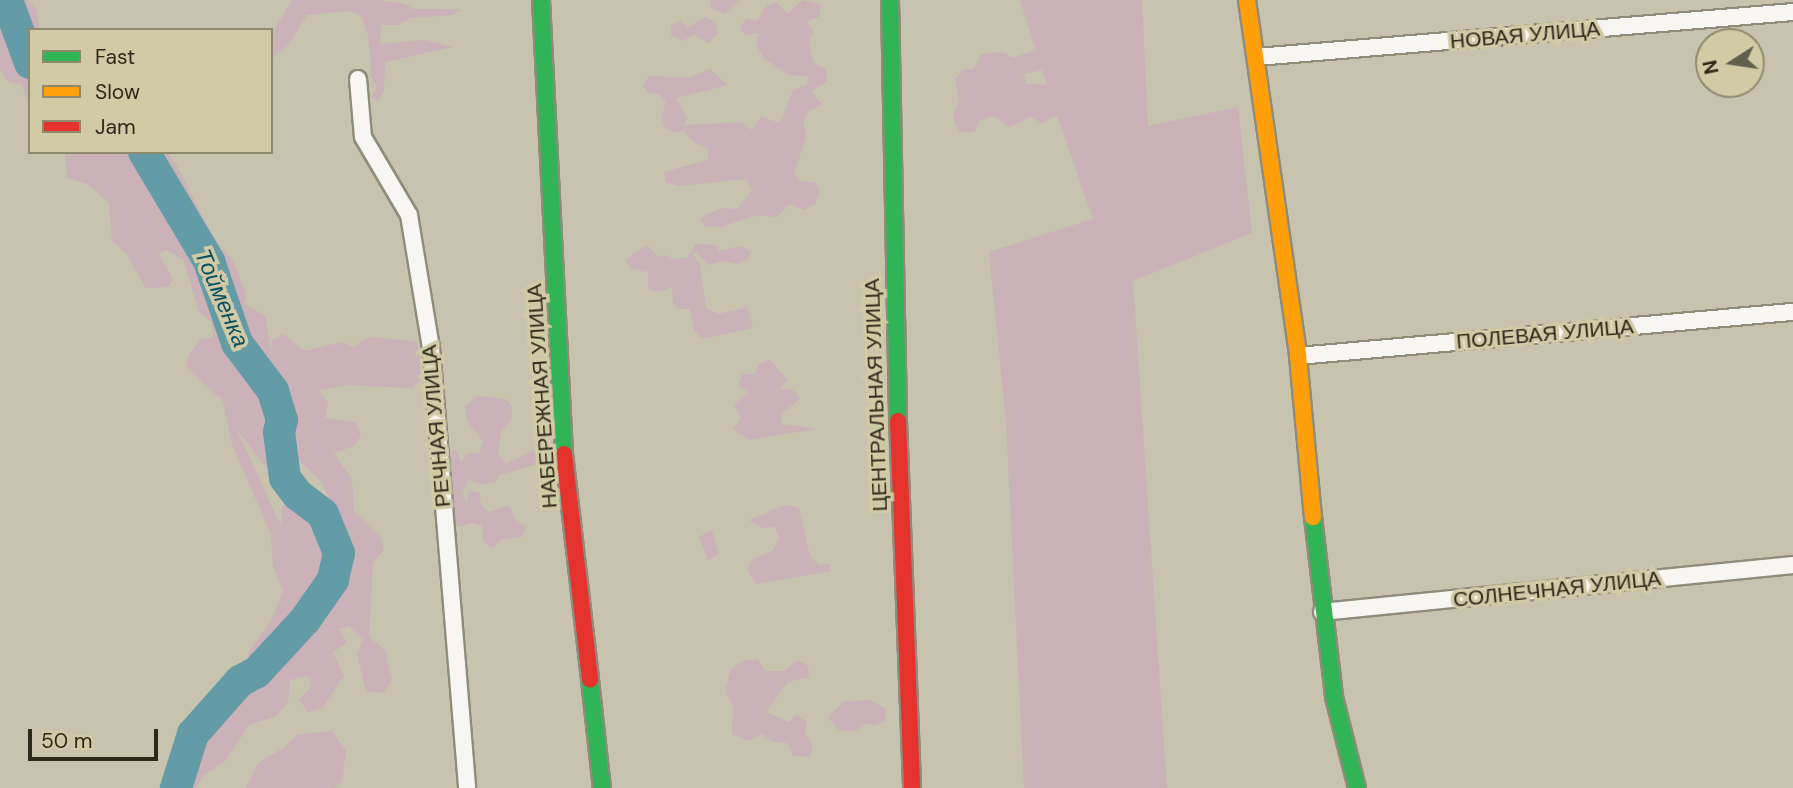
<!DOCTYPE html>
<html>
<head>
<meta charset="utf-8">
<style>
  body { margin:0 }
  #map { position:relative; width:1793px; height:788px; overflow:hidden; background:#c7c3af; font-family:"DM Sans",sans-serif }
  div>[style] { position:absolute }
  .green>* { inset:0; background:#cbb1b8 }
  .river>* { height:32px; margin:-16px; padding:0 16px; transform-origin:16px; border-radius:16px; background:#639ca7 }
  .roads { filter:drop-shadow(2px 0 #8f8c7c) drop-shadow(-2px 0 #8f8c7c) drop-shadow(0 2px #8f8c7c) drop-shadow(0 -2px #8f8c7c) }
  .street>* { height:16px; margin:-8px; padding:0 8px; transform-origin:8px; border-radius:8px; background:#f7f6f3 }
  .fast>* { height:16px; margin:-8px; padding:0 8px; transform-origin:8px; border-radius:8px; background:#30b455 }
  .slow>* { height:16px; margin:-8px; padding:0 8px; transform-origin:8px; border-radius:8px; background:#ff9f0a }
  .jam>* { height:16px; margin:-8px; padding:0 8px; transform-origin:8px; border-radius:8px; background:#e5322d }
  span { translate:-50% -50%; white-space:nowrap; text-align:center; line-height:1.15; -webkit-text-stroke:7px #d1caa5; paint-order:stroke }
  .street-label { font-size:21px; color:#2c291b }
  .water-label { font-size:23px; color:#075062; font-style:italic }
  .legend { position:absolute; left:28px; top:28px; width:245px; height:126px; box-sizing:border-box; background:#d1caa5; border:2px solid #8f8a6e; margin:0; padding:9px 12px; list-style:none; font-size:21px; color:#2c291b }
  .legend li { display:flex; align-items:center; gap:14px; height:35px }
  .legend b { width:35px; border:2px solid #8f8a6e }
  .north { position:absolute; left:1695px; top:28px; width:70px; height:70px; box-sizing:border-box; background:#d1caa5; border:2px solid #8f8a6e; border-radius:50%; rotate:258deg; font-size:19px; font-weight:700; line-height:28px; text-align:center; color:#2c291b }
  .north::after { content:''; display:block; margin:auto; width:24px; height:32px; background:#625f4f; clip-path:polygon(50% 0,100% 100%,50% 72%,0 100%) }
  .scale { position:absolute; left:28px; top:729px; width:130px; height:32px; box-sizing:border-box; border:4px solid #2c291b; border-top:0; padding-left:9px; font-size:21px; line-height:24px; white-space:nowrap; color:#2c291b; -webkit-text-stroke:5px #d1caa5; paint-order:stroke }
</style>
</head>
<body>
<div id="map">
  <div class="green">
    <div style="clip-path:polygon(16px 0,28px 0,36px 9px,40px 30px,30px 30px,30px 48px)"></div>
    <div style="clip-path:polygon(292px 0,377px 0,405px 4px,413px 9px,461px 9px,452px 15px,410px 18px,399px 25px,381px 25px,380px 44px,425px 40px,453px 47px,385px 62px,384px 91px,378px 102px,372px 97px,377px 86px,371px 77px,369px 39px,362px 17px,350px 11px,307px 15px,289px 44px,271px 59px,271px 35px)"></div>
    <div style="clip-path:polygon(710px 0,739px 0,725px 14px,711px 7px)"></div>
    <div style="clip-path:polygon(803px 0,821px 5px,819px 17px,806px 21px,814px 32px,809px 39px,813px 62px,826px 70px,827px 81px,811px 92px,822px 104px,807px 113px,803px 123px,807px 134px,794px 174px,801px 181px,816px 183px,820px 192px,815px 204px,804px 210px,790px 204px,777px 217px,758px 215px,721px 227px,705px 226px,700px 218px,722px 208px,737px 209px,752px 190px,746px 179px,678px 186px,666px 182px,664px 172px,708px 160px,708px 148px,695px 143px,683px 131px,673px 133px,665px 127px,661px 116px,666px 103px,659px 94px,648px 93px,643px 85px,649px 76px,689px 78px,710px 69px,728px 85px,676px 98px,687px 118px,684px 125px,742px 122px,751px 130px,761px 117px,780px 123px,793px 90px,807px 85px,808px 76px,788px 75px,764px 58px,756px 45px,759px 33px,748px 35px,739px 30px,746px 18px,757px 21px,767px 5px,777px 2px,787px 14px)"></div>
    <div style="clip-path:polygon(evenodd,1020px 0,1142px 0,1148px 126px,1238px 107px,1252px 233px,1133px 281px,1167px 788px,1024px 788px,1006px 421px,989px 252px,1093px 219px,1057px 115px,1042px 123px,1031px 117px,1009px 127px,994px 116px,980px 121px,974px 132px,958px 132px,953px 117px,959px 98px,955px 79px,964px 69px,974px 69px,981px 54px,1004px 52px,1013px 58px,1036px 50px,1020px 0,1042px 70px,1047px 85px,1026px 84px,1024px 74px,1042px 70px)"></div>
    <div style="clip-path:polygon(0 5px,30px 83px,30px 109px,22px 85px,8px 81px,0 70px)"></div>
    <div style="clip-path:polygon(705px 17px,715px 22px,718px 33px,708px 43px,694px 35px,682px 41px,671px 35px,671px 25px,681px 21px,687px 28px)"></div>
    <div style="clip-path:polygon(65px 152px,131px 152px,149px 173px,216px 291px,264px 402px,280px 477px,262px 463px,236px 428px,281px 526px,282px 507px,291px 502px,323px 533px,330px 550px,325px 576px,312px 598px,259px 666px,249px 671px,245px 667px,250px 650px,272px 619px,283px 591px,273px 567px,271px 534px,232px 445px,223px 401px,186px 367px,189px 354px,202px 338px,213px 338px,212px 323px,199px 312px,184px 261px,167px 250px,159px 253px,173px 280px,168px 287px,146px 288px,125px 252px,112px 241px,109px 203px,87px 184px,67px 178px)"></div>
    <div style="clip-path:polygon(152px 152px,167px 152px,176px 164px,212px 235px,234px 263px,246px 293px,245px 304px,265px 316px,271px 352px,272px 340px,283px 334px,305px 351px,342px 342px,354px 347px,367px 337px,415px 341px,426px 362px,422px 378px,412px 388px,346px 385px,319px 391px,328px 403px,325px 418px,356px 422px,361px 435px,354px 446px,334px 453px,352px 480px,354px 511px,382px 539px,383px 551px,373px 563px,369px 637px,385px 650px,392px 680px,383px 693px,366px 691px,357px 654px,363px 640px,349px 626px,339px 629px,347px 643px,333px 652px,344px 676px,322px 708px,308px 712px,299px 699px,311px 687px,308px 676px,290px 680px,288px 702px,275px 717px,250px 724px,226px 760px,204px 775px,196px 788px,183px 788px,210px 731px,234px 703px,238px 684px,274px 668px,287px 643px,313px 632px,311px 613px,324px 595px,339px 587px,346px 564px,346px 539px,334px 529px,332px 503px,322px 483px,296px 457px,288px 404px,236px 332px,209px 255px)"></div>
    <div style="clip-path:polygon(696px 244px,716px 245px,719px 251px,741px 246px,751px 251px,748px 259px,737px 264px,724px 261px,709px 265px,696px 252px,693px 254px,700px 265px,706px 308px,718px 314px,747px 307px,753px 328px,702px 339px,694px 330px,690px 309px,678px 309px,673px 303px,672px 287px,659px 292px,648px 288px,648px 272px,631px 269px,625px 260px,647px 245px,659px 257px,667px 255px,674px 260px,688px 257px)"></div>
    <div style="clip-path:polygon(769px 359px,787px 379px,780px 389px,793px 390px,800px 399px,781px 414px,782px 424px,816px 429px,749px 440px,733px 429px,741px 418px,734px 405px,749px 393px,739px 385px,742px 374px,755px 374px,758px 365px)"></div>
    <div style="clip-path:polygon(478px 396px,506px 399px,512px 407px,511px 421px,501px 432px,498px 454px,506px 464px,534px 450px,548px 451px,545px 462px,499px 475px,496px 482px,482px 485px,469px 480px,462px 493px,467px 502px,469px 491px,479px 492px,481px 504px,489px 512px,509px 505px,515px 519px,526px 528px,522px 537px,502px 539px,493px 548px,483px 542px,482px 526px,472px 523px,458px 527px,450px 516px,453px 487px,442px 468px,447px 452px,456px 450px,461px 463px,468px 453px,479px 453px,483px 441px,467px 421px,465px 407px)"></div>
    <div style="clip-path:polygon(785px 505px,799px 508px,810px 556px,819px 565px,830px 564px,831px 571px,756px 584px,747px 569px,754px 558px,773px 550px,779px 538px,775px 527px,762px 528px,749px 520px)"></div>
    <div style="clip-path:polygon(712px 530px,719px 554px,708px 560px,699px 537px)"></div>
    <div style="clip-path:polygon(758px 659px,765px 671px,784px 671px,798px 660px,808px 666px,809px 677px,788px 682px,766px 712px,788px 722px,797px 715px,807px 722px,805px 734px,813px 745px,810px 757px,793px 756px,788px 743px,773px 742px,762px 734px,749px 741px,732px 734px,733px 707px,725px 691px,731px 670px,742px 661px)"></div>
    <div style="clip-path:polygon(869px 700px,885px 708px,886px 720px,875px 726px,866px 723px,856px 731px,839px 730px,828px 718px,843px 702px)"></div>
    <div style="clip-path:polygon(332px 731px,346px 751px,342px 782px,334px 788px,246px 788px,258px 763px,285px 747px,296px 735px)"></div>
  </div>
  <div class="river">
    <div style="left:7px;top:0;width:67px;rotate:69.9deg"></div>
    <div style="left:144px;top:152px;width:127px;rotate:59.2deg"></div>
    <div style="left:209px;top:261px;width:87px;rotate:71.1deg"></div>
    <div style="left:237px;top:343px;width:60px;rotate:53.1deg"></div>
    <div style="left:273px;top:391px;width:30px;rotate:73deg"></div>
    <div style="left:282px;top:420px;width:12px;rotate:104deg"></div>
    <div style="left:279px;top:432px;width:46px;rotate:82.6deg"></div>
    <div style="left:285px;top:478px;width:21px;rotate:53deg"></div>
    <div style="left:298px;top:495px;width:31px;rotate:37deg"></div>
    <div style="left:323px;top:514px;width:42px;rotate:67.7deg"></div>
    <div style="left:339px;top:553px;width:28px;rotate:103deg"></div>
    <div style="left:333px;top:580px;width:49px;rotate:125deg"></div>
    <div style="left:305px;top:620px;width:71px;rotate:132.7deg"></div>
    <div style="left:257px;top:672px;width:19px;rotate:152deg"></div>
    <div style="left:240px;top:681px;width:71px;rotate:131.6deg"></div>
    <div style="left:193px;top:734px;width:57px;rotate:107.5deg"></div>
  </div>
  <div class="roads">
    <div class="street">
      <div style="left:1257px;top:57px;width:538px;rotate:-4.8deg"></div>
      <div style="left:358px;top:79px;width:58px;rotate:85.1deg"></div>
      <div style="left:363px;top:137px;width:91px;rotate:59.5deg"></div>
      <div style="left:409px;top:215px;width:135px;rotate:80.6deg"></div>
      <div style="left:431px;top:348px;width:441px;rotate:85.3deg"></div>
      <div style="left:1298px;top:356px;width:497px;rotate:-5.1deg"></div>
      <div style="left:1322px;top:612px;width:473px;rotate:-5.7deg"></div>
    </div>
    <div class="fast">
      <div style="left:541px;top:0;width:455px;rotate:87.1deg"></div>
      <div style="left:890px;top:0;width:421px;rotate:88.9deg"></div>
      <div style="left:1313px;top:517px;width:181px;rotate:83.3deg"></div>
      <div style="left:1334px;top:697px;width:94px;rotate:75.8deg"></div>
      <div style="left:590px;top:680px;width:109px;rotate:83.7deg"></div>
    </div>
    <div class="slow">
      <div style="left:1247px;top:0;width:360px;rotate:81.8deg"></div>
      <div style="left:1298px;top:356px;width:162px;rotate:84.7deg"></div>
    </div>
    <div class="jam">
      <div style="left:898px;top:421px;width:367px;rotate:87.8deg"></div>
      <div style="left:564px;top:454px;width:227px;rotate:83.4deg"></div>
    </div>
  </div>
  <div class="street-label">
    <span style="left:1525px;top:35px;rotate:-5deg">НОВАЯ УЛИЦА</span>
    <span style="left:1545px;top:334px;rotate:-5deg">ПОЛЕВАЯ УЛИЦА</span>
    <span style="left:876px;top:395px;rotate:-92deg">ЦЕНТРАЛЬНАЯ УЛИЦА</span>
    <span style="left:542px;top:396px;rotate:-94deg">НАБЕРЕЖНАЯ УЛИЦА</span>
    <span style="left:436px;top:426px;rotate:-95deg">РЕЧНАЯ УЛИЦА</span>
    <span style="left:1557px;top:589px;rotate:-6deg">СОЛНЕЧНАЯ УЛИЦА</span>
  </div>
  <div class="water-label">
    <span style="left:222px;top:298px;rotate:67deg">Тойменка</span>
  </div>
  <ul class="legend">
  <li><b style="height:9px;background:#30b455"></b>Fast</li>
  <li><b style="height:9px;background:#ff9f0a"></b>Slow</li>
  <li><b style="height:9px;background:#e5322d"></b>Jam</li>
  </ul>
  <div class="north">N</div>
  <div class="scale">50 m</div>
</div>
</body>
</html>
